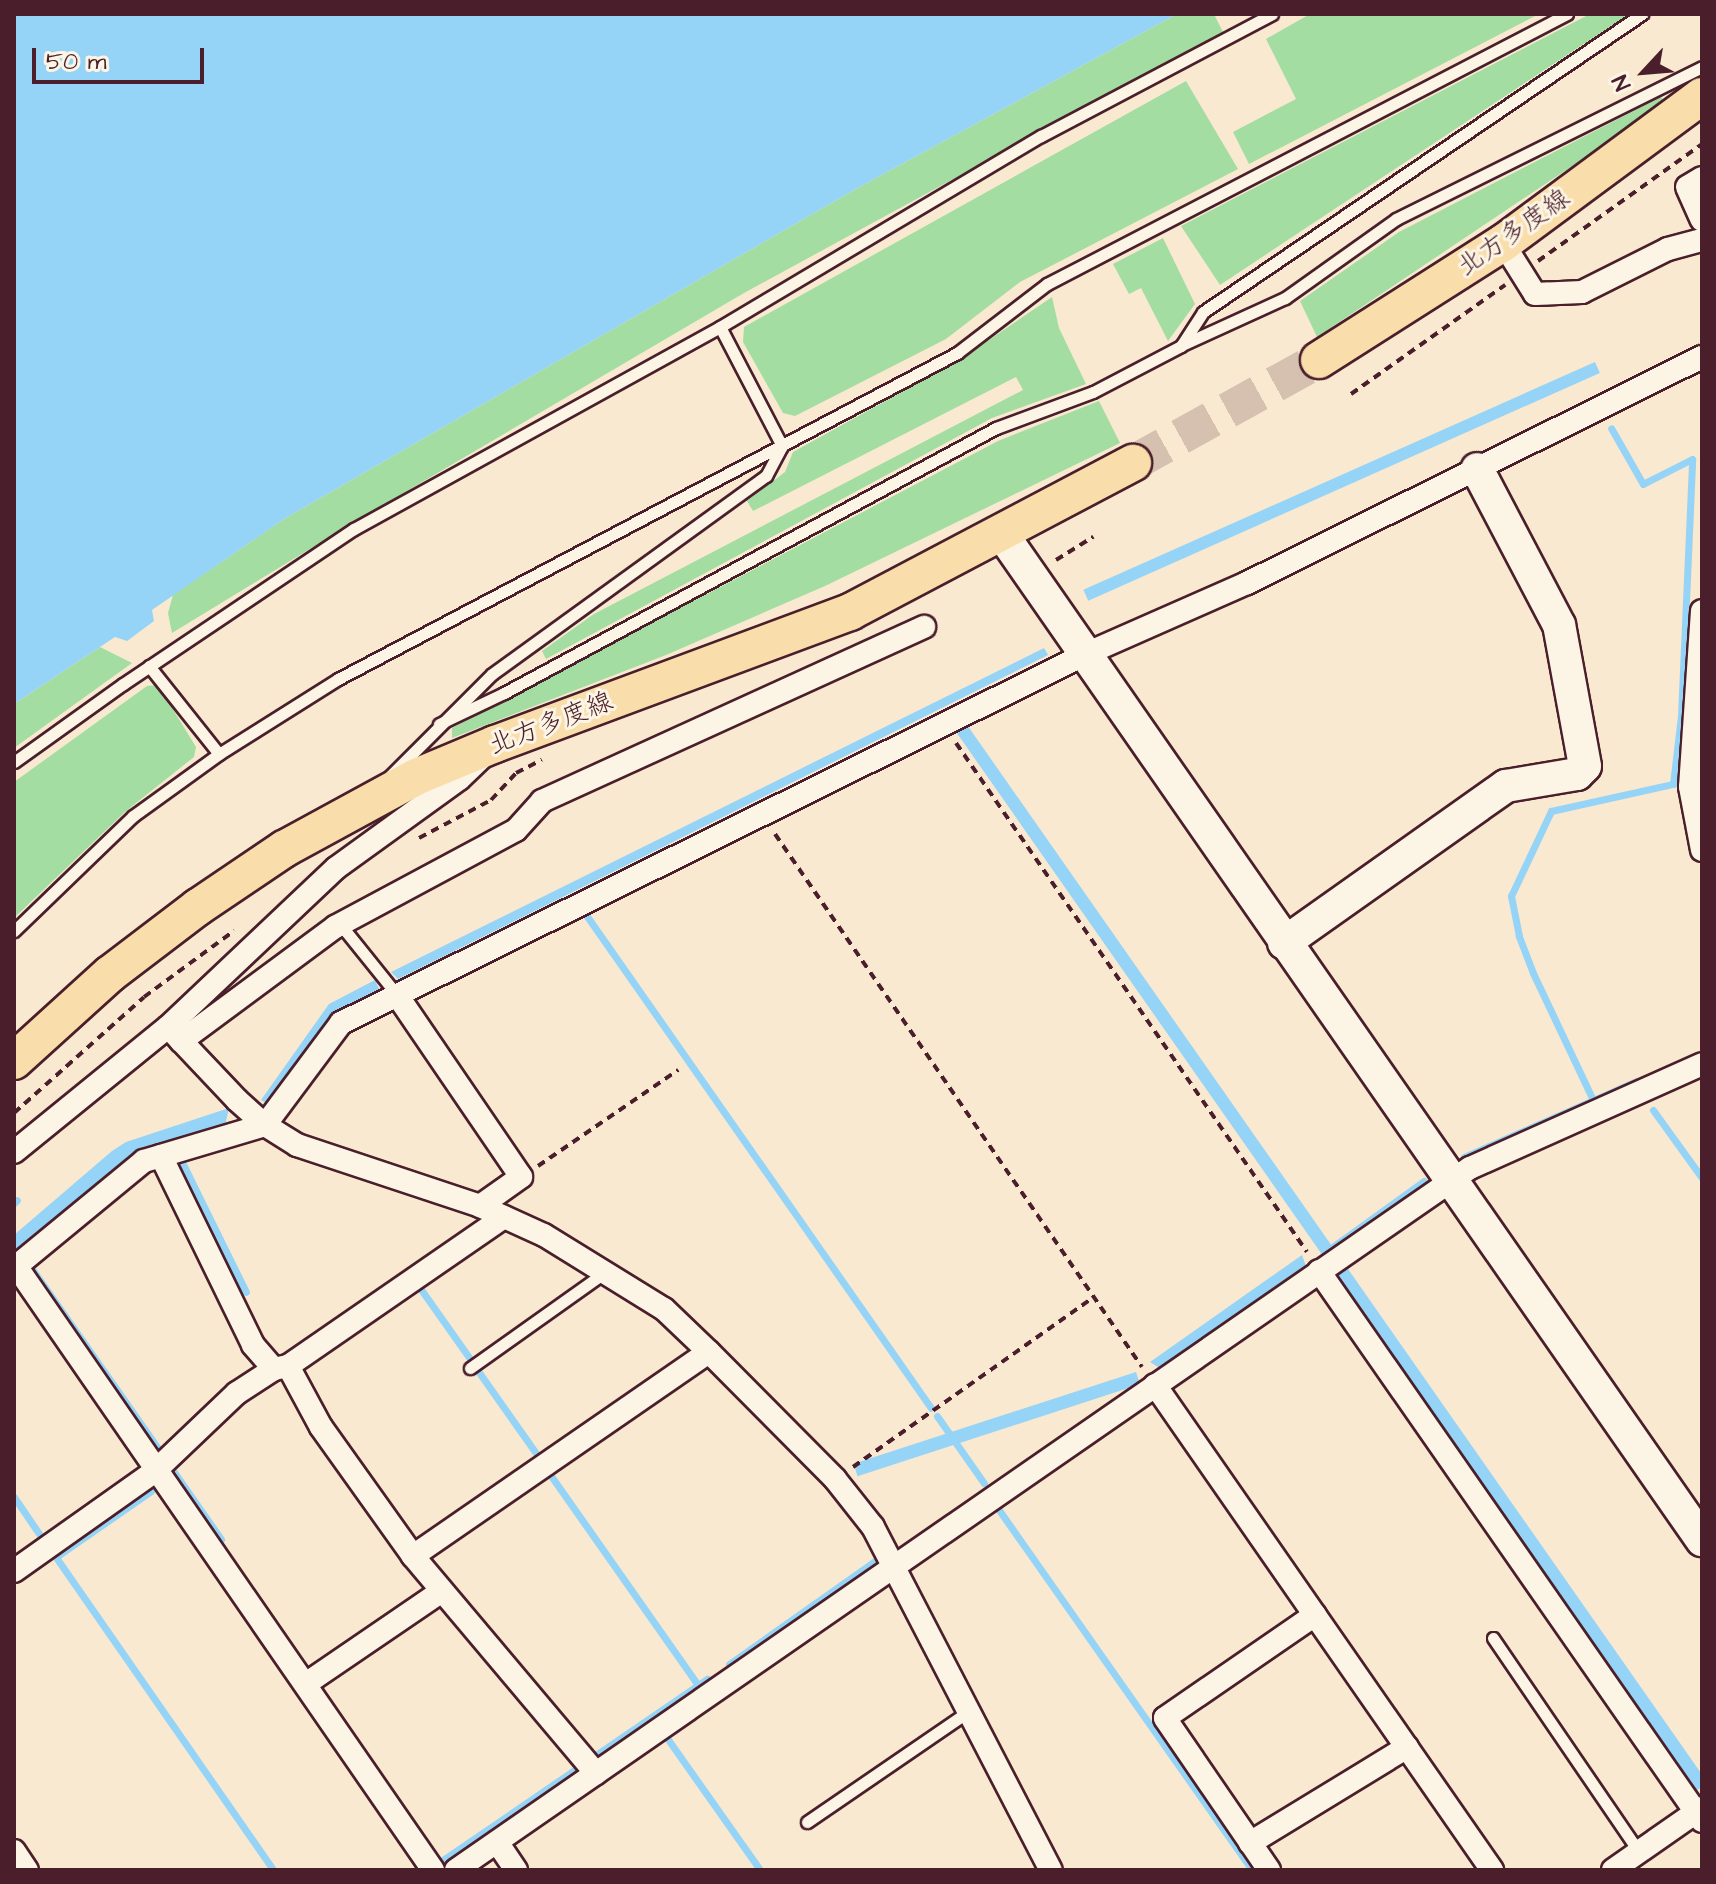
<!DOCTYPE html>
<html>
<head>
<meta charset="utf-8">
<style>
  body { margin:0 }
  #map { position:relative; width:1716px; height:1884px; overflow:hidden; background:#f9e9d1; font-family:"Architects Daughter","Klee One",sans-serif }
  div>[style] { position:absolute }
  .green>* { inset:0; background:#a4dda1 }
  .water>* { inset:0; background:#95d4f6; transform-origin:0 0 }
  .stream>* { height:7px; margin:-3.5px; padding:0 3.5px; transform-origin:3.5px; border-radius:3.5px; background:#95d4f6 }
  .primary-tunnel>* { height:36px; margin-top:-18px; transform-origin:0; background:repeating-linear-gradient(90deg,#d6c1b0 0 36px,transparent 0 54px) }
  .path>* { height:4px; margin-top:-2px; transform-origin:0; background:repeating-linear-gradient(90deg,#4a1f2b 0 8px,transparent 0 14px) }
  .roads { filter:drop-shadow(2px 0 #4a1f2b) drop-shadow(-2px 0 #4a1f2b) drop-shadow(0 2px #4a1f2b) drop-shadow(0 -2px #4a1f2b) }
  .lane>* { height:11px; margin:-5.5px; padding:0 5.5px; transform-origin:5.5px; border-radius:5.5px; background:#fcf5e5 }
  .street>* { height:22px; margin:-11px; padding:0 11px; transform-origin:11px; border-radius:11px; background:#fcf5e5 }
  .secondary>* { height:32px; margin:-16px; padding:0 16px; transform-origin:16px; border-radius:16px; background:#fcf5e5 }
  .primary>* { height:36px; margin:-18px; padding:0 18px; transform-origin:18px; border-radius:18px; background:#f9deab }
  span { translate:-50% -50%; white-space:nowrap; text-align:center; line-height:1.15; -webkit-text-stroke:6px #fcf5e5; paint-order:stroke }
  .street-label { font-size:26px; color:#4a1f2b }
  .frame { position:absolute; inset:0; border:16px solid #4a1f2b; pointer-events:none }
  .north { position:absolute; left:1604px; top:32px; width:80px; height:80px; -webkit-text-stroke:6px #fcf5e5; paint-order:stroke; rotate:244deg; font-size:22px; font-weight:700; line-height:32px; text-align:center; color:#4a1f2b }
  .north::after { content:''; display:block; margin:auto; width:28px; height:36px; background:#4a1f2b; clip-path:polygon(50% 0,100% 100%,50% 72%,0 100%) }
  .scale { position:absolute; left:32px; top:48px; width:172px; height:36px; box-sizing:border-box; border:4px solid #4a1f2b; border-top:0; padding-left:10px; font-size:24px; line-height:28px; white-space:nowrap; color:#4a1f2b; -webkit-text-stroke:6px #fcf5e5; paint-order:stroke }
</style>
</head>
<body>
<div id="map">
  <div class="green">
    <div style="clip-path:polygon(1177px 14px,1214px 14px,1223px 32px,744px 293px,354px 522px,172px 633px,168px 613px,173px 595px,284px 519px,854px 190px)"></div>
    <div style="clip-path:polygon(1310px 14px,1539px 14px,1249px 164px,1233px 132px,1296px 99px,1266px 39px)"></div>
    <div style="clip-path:polygon(1590px 14px,1629px 14px,1220px 285px,1181px 226px)"></div>
    <div style="clip-path:polygon(1186px 81px,1238px 169px,1020px 282px,946px 339px,795px 416px,783px 413px,743px 342px,744px 327px)"></div>
    <div style="clip-path:polygon(1661px 97px,1666px 103px,1317px 337px,1300px 301px,1399px 232px)"></div>
    <div style="clip-path:polygon(1163px 238px,1195px 304px,1168px 341px,1141px 288px,1129px 294px,1113px 264px)"></div>
    <div style="clip-path:polygon(1052px 297px,1059px 328px,1086px 384px,992px 418px,546px 659px,542px 651px,594px 614px,1023px 390px,1016px 377px,753px 511px,747px 501px,785px 472px,793px 452px,958px 361px)"></div>
    <div style="clip-path:polygon(1099px 401px,1120px 443px,825px 586px,666px 655px,452px 738px,452px 728px,998px 441px)"></div>
    <div style="clip-path:polygon(100px 647px,132px 663px,14px 748px,14px 704px)"></div>
    <div style="clip-path:polygon(158px 685px,196px 747px,194px 757px,126px 811px,14px 918px,14px 782px,147px 686px)"></div>
  </div>
  <div class="water">
    <div style="clip-path:polygon(14px 14px,1177px 14px,854px 190px,284px 519px,152px 610px,154px 621px,127px 641px,115px 637px,14px 704px)"></div>
    <div style="left:1595px;top:362px;width:12px;height:560px;rotate:66deg"></div>
    <div style="clip-path:polygon(1044px 648px,1048px 655px,1038px 660px,398px 979px,391px 972px)"></div>
    <div style="left:965px;top:722px;width:1295px;height:13px;rotate:55deg"></div>
    <div style="clip-path:polygon(375px 980px,379px 989px,336px 1011px,269px 1105px,261px 1100px,329px 1004px)"></div>
    <div style="clip-path:polygon(229px 1108px,225px 1126px,137px 1154px,17px 1254px,14px 1251px,14px 1235px,112px 1151px,126px 1142px)"></div>
    <div style="clip-path:polygon(1302px 1255px,1307px 1269px,1161px 1369px,1150px 1362px)"></div>
    <div style="left:1136px;top:1372px;width:13px;height:297px;rotate:72deg"></div>
  </div>
  <div class="stream">
    <div style="left:584px;top:912px;width:605px;rotate:55.02deg"></div>
    <div style="left:1593px;top:1100px;width:140px;rotate:-115.3deg"></div>
    <div style="left:1533px;top:973px;width:40px;rotate:-111deg"></div>
    <div style="left:1519px;top:936px;width:41px;rotate:-101.3deg"></div>
    <div style="left:1511px;top:896px;width:94px;rotate:-64.8deg"></div>
    <div style="left:1551px;top:811px;width:125px;rotate:-12.5deg"></div>
    <div style="left:1673px;top:784px;width:68px;rotate:-83.3deg"></div>
    <div style="left:1681px;top:716px;width:257px;rotate:-87.5deg"></div>
    <div style="left:1692px;top:459px;width:55px;rotate:153deg"></div>
    <div style="left:1643px;top:484px;width:64px;rotate:-119.7deg"></div>
    <div style="left:1653px;top:1110px;width:84px;rotate:54.2deg"></div>
    <div style="left:1464px;top:1157px;width:188px;rotate:-23.8deg"></div>
    <div style="left:181px;top:1160px;width:147px;rotate:63.8deg"></div>
    <div style="left:14px;top:1203px;width:4px;rotate:-45deg"></div>
    <div style="left:1324px;top:1253px;width:123px;rotate:-35.8deg"></div>
    <div style="left:32px;top:1269px;width:230px;rotate:54.9deg"></div>
    <div style="left:420px;top:1288px;width:87px;rotate:54.8deg"></div>
    <div style="left:478px;top:1371px;width:108px;rotate:54.8deg"></div>
    <div style="left:937px;top:1416px;width:82px;rotate:55deg"></div>
    <div style="left:174px;top:1472px;width:82px;rotate:55deg"></div>
    <div style="left:549px;top:1473px;width:259px;rotate:54.9deg"></div>
    <div style="left:14px;top:1497px;width:53px;rotate:55.7deg"></div>
    <div style="left:999px;top:1510px;width:440px;rotate:54.9deg"></div>
    <div style="left:53px;top:1553px;width:386px;rotate:55.2deg"></div>
    <div style="left:56px;top:1557px;width:116px;rotate:-34.8deg"></div>
    <div style="left:729px;top:1664px;width:184px;rotate:-35.2deg"></div>
    <div style="left:667px;top:1738px;width:161px;rotate:54.8deg"></div>
    <div style="left:596px;top:1755px;width:135px;rotate:-34.4deg"></div>
    <div style="left:440px;top:1862px;width:165px;rotate:-34.4deg"></div>
  </div>
  <div class="primary-tunnel">
    <div style="left:1133px;top:463px;width:213px;rotate:-29deg"></div>
  </div>
  <div class="path">
    <div style="left:1538px;top:261px;width:201px;rotate:-35.5deg"></div>
    <div style="left:1351px;top:394px;width:189px;rotate:-35.3deg"></div>
    <div style="left:1056px;top:560px;width:44px;rotate:-31.9deg"></div>
    <div style="left:956px;top:743px;width:618px;rotate:55.41deg"></div>
    <div style="left:775px;top:834px;width:647px;rotate:55.45deg"></div>
    <div style="left:419px;top:838px;width:81px;rotate:-27.8deg"></div>
    <div style="left:491px;top:800px;width:37px;rotate:-47deg"></div>
    <div style="left:516px;top:773px;width:29px;rotate:-27deg"></div>
    <div style="left:14px;top:1113px;width:174px;rotate:-41.7deg"></div>
    <div style="left:144px;top:997px;width:112px;rotate:-36.3deg"></div>
    <div style="left:538px;top:1166px;width:170px;rotate:-34.4deg"></div>
    <div style="left:853px;top:1467px;width:295px;rotate:-35.2deg"></div>
  </div>
  <div class="roads">
    <div class="lane">
      <div style="left:1182px;top:345px;width:113px;rotate:-24.5deg"></div>
      <div style="left:1285px;top:298px;width:136px;rotate:-35.4deg"></div>
      <div style="left:1396px;top:219px;width:342px;rotate:-26.4deg"></div>
      <div style="left:149px;top:666px;width:112px;rotate:51.5deg"></div>
      <div style="left:439px;top:724px;width:72px;rotate:-25.5deg"></div>
      <div style="left:504px;top:693px;width:559px;rotate:-28.31deg"></div>
      <div style="left:996px;top:428px;width:103px;rotate:-20.4deg"></div>
      <div style="left:1093px;top:392px;width:99px;rotate:-27.6deg"></div>
      <div style="left:1181px;top:346px;width:40px;rotate:-57.1deg"></div>
      <div style="left:1203px;top:312px;width:531px;rotate:-34.17deg"></div>
      <div style="left:14px;top:762px;width:134px;rotate:-35.6deg"></div>
      <div style="left:123px;top:684px;width:278px;rotate:-33.9deg"></div>
      <div style="left:354px;top:529px;width:418px;rotate:-28.9deg"></div>
      <div style="left:720px;top:327px;width:374px;rotate:-30.8deg"></div>
      <div style="left:1041px;top:136px;width:261px;rotate:-27.8deg"></div>
      <div style="left:390px;top:776px;width:144px;rotate:-45deg"></div>
      <div style="left:492px;top:674px;width:338px;rotate:-35.9deg"></div>
      <div style="left:766px;top:476px;width:34px;rotate:-62deg"></div>
      <div style="left:782px;top:446px;width:134px;rotate:-117.5deg"></div>
      <div style="left:340px;top:924px;width:91px;rotate:51.2deg"></div>
      <div style="left:14px;top:931px;width:165px;rotate:-44deg"></div>
      <div style="left:133px;top:816px;width:106px;rotate:-35.8deg"></div>
      <div style="left:219px;top:754px;width:141px;rotate:-32.2deg"></div>
      <div style="left:338px;top:679px;width:700px;rotate:-27.77deg"></div>
      <div style="left:957px;top:353px;width:113px;rotate:-37.5deg"></div>
      <div style="left:1047px;top:284px;width:586px;rotate:-27.44deg"></div>
      <div style="left:470px;top:1368px;width:166px;rotate:-35.4deg"></div>
      <div style="left:1493px;top:1638px;width:259px;rotate:55.7deg"></div>
      <div style="left:807px;top:1822px;width:196px;rotate:-34.4deg"></div>
    </div>
    <div class="street">
      <div style="left:1702px;top:178px;width:17px;rotate:149deg"></div>
      <div style="left:1687px;top:187px;width:36px;rotate:66deg"></div>
      <div style="left:1503px;top:243px;width:60px;rotate:57.9deg"></div>
      <div style="left:1535px;top:294px;width:47px;rotate:-2.4deg"></div>
      <div style="left:1582px;top:292px;width:96px;rotate:-26.6deg"></div>
      <div style="left:1668px;top:249px;width:35px;rotate:-15deg"></div>
      <div style="left:1702px;top:611px;width:176px;rotate:93.9deg"></div>
      <div style="left:1690px;top:787px;width:64px;rotate:79.2deg"></div>
      <div style="left:481px;top:758px;width:30px;rotate:136deg"></div>
      <div style="left:459px;top:779px;width:152px;rotate:144.1deg"></div>
      <div style="left:336px;top:868px;width:231px;rotate:136.6deg"></div>
      <div style="left:168px;top:1027px;width:100px;rotate:46.6deg"></div>
      <div style="left:237px;top:1100px;width:38px;rotate:42deg"></div>
      <div style="left:265px;top:1125px;width:38px;rotate:32deg"></div>
      <div style="left:297px;top:1145px;width:193px;rotate:18.4deg"></div>
      <div style="left:480px;top:1206px;width:70px;rotate:24.4deg"></div>
      <div style="left:544px;top:1235px;width:141px;rotate:31.7deg"></div>
      <div style="left:664px;top:1309px;width:62px;rotate:43.7deg"></div>
      <div style="left:709px;top:1352px;width:179px;rotate:45.2deg"></div>
      <div style="left:835px;top:1479px;width:61px;rotate:51.6deg"></div>
      <div style="left:873px;top:1527px;width:386px;rotate:62.6deg"></div>
      <div style="left:397px;top:995px;width:220px;rotate:55.7deg"></div>
      <div style="left:521px;top:1177px;width:50px;rotate:144.7deg"></div>
      <div style="left:181px;top:1041px;width:192px;rotate:-36.5deg"></div>
      <div style="left:335px;top:927px;width:205px;rotate:-28.2deg"></div>
      <div style="left:516px;top:830px;width:39px;rotate:-48deg"></div>
      <div style="left:542px;top:801px;width:420px;rotate:-24.5deg"></div>
      <div style="left:14px;top:1152px;width:198px;rotate:-39.1deg"></div>
      <div style="left:161px;top:1156px;width:210px;rotate:64deg"></div>
      <div style="left:253px;top:1345px;width:32px;rotate:49deg"></div>
      <div style="left:274px;top:1369px;width:14px;rotate:-12deg"></div>
      <div style="left:288px;top:1366px;width:69px;rotate:61.6deg"></div>
      <div style="left:321px;top:1427px;width:158px;rotate:54.5deg"></div>
      <div style="left:413px;top:1556px;width:284px;rotate:49.9deg"></div>
      <div style="left:16px;top:1266px;width:734px;rotate:55.38deg"></div>
      <div style="left:14px;top:1268px;width:168px;rotate:-39.5deg"></div>
      <div style="left:144px;top:1161px;width:126px;rotate:-16.6deg"></div>
      <div style="left:265px;top:1125px;width:127px;rotate:-53.3deg"></div>
      <div style="left:341px;top:1023px;width:831px;rotate:-26.35deg"></div>
      <div style="left:1086px;top:654px;width:176px;rotate:-23.8deg"></div>
      <div style="left:1247px;top:583px;width:508px;rotate:-26.41deg"></div>
      <div style="left:1319px;top:1271px;width:670px;rotate:55.15deg"></div>
      <div style="left:288px;top:1366px;width:262px;rotate:-34.6deg"></div>
      <div style="left:1155px;top:1385px;width:591px;rotate:55.21deg"></div>
      <div style="left:413px;top:1556px;width:359px;rotate:-34.6deg"></div>
      <div style="left:14px;top:1571px;width:173px;rotate:-35.3deg"></div>
      <div style="left:155px;top:1471px;width:113px;rotate:-43.6deg"></div>
      <div style="left:237px;top:1393px;width:44px;rotate:-33deg"></div>
      <div style="left:307px;top:1683px;width:163px;rotate:-34.3deg"></div>
      <div style="left:497px;top:1842px;width:34px;rotate:56deg"></div>
      <div style="left:1250px;top:1843px;width:184px;rotate:-31.4deg"></div>
      <div style="left:14px;top:1851px;width:23px;rotate:56deg"></div>
      <div style="left:456px;top:1870px;width:1233px;rotate:-34.7deg"></div>
      <div style="left:1470px;top:1168px;width:254px;rotate:-24.1deg"></div>
      <div style="left:1269px;top:1870px;width:184px;rotate:-124.4deg"></div>
      <div style="left:1165px;top:1718px;width:182px;rotate:-34.5deg"></div>
      <div style="left:1613px;top:1870px;width:108px;rotate:-34.9deg"></div>
    </div>
    <div class="secondary">
      <div style="left:1002px;top:534px;width:1226px;rotate:55.17deg"></div>
      <div style="left:1284px;top:943px;width:272px;rotate:-35.3deg"></div>
      <div style="left:1506px;top:786px;width:72px;rotate:-9.6deg"></div>
      <div style="left:1577px;top:774px;width:11px;rotate:-45deg"></div>
      <div style="left:1585px;top:766px;width:143px;rotate:-100.4deg"></div>
      <div style="left:1559px;top:625px;width:176px;rotate:-117.7deg"></div>
    </div>
    <div class="primary">
      <div style="left:1319px;top:360px;width:218px;rotate:-32.5deg"></div>
      <div style="left:1503px;top:243px;width:247px;rotate:-36.5deg"></div>
      <div style="left:14px;top:1061px;width:130px;rotate:-42.2deg"></div>
      <div style="left:110px;top:974px;width:111px;rotate:-37.3deg"></div>
      <div style="left:198px;top:907px;width:104px;rotate:-34deg"></div>
      <div style="left:284px;top:849px;width:150px;rotate:-28.6deg"></div>
      <div style="left:416px;top:777px;width:86px;rotate:-22.7deg"></div>
      <div style="left:495px;top:744px;width:379px;rotate:-20.4deg"></div>
      <div style="left:850px;top:612px;width:320px;rotate:-27.8deg"></div>
    </div>
  </div>
  <div class="street-label">
    <span style="left:1514px;top:233px;rotate:-35deg">北方多度線</span>
    <span style="left:551px;top:724px;rotate:-21deg">北方多度線</span>
  </div>
  <div class="frame"></div>
  <div class="north">N</div>
  <div class="scale">50 m</div>
</div>
</body>
</html>
